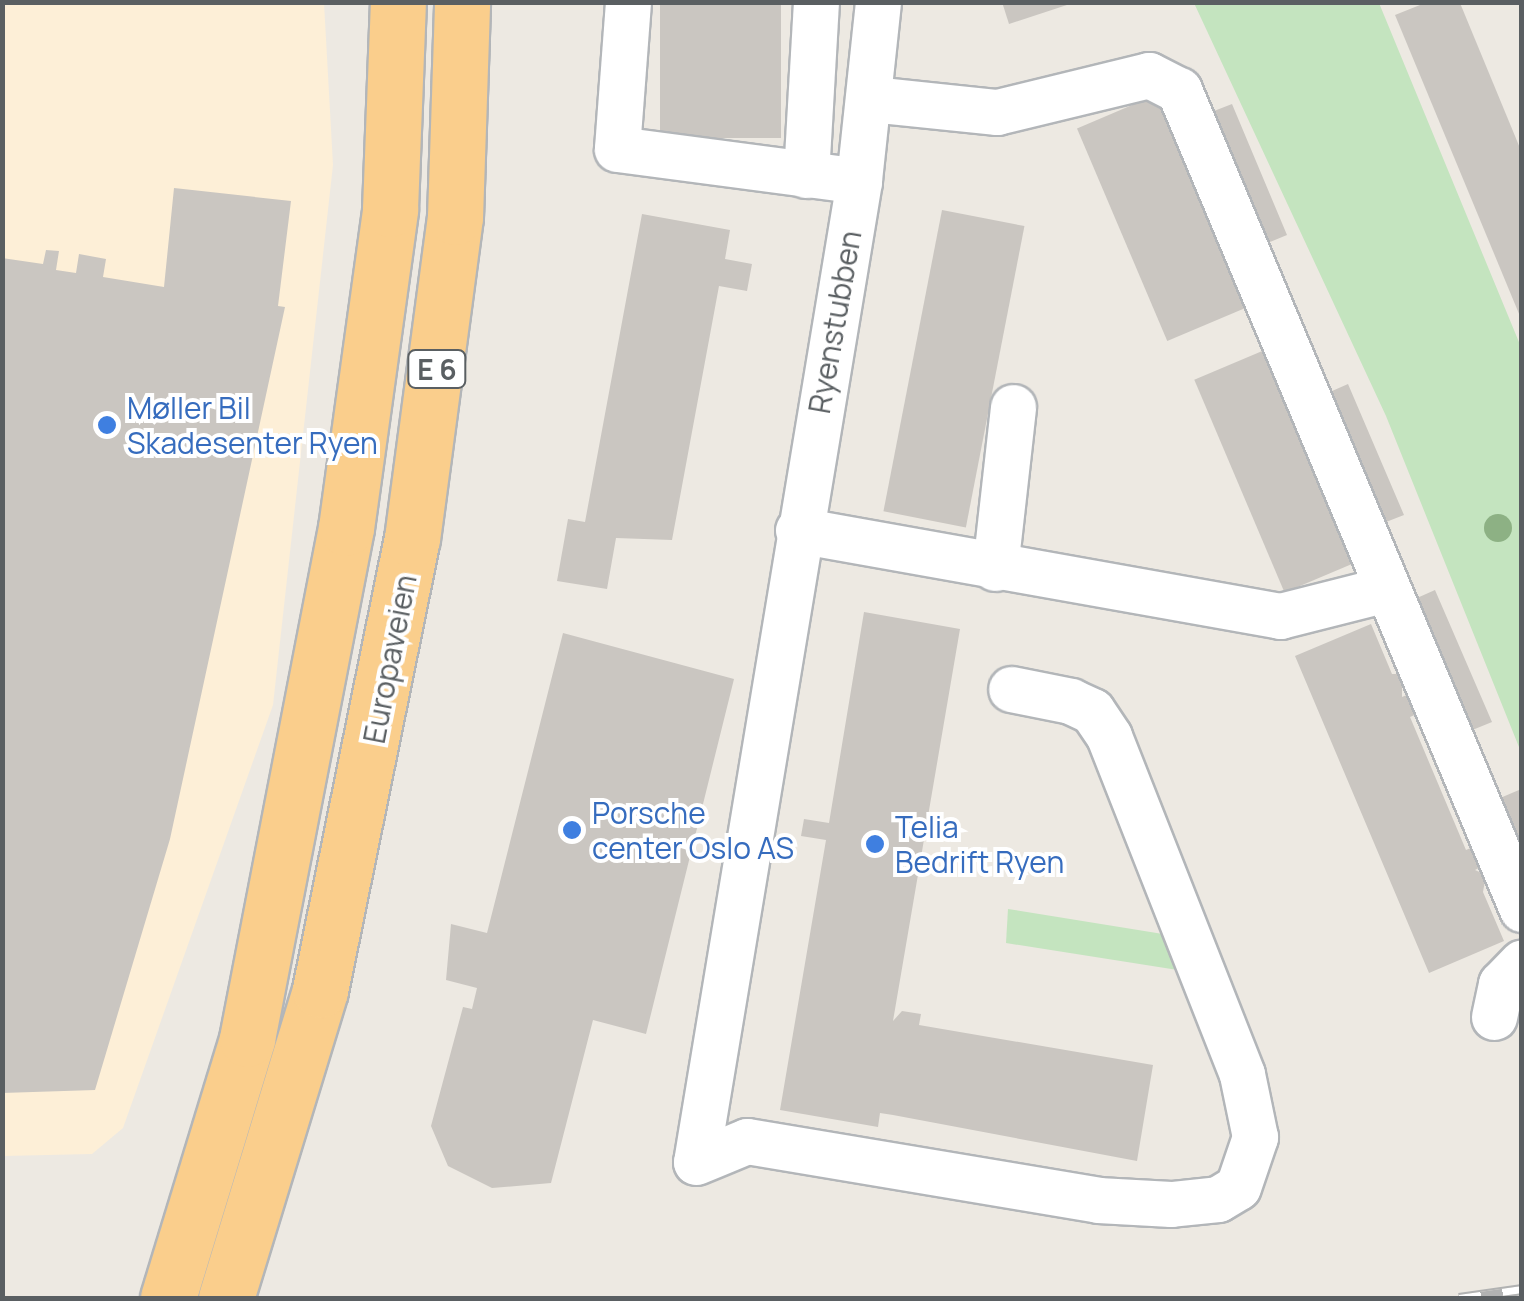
<!DOCTYPE html>
<html>
<head>
<meta charset="utf-8">
<style>
  body { margin:0 }
  #map { position:relative; width:1524px; height:1301px; overflow:hidden; background:#ede9e2; font-family:Manrope,sans-serif }
  div>[style] { position:absolute }
  .commercial>* { inset:0; background:#fdefd7 }
  .green>* { inset:0; background:#c4e4bf }
  .building>* { inset:0; background:#cac6c1; transform-origin:0 0 }
  .roads { filter:drop-shadow(2px 0 #b3b6b9) drop-shadow(-2px 0 #b3b6b9) drop-shadow(0 2px #b3b6b9) drop-shadow(0 -2px #b3b6b9) }
  .minor>* { height:45px; margin:-22.5px; padding:0 22.5px; transform-origin:22.5px; border-radius:22.5px; background:#fff }
  .highway>* { height:55px; margin:-27.5px; padding:0 27.5px; transform-origin:27.5px; border-radius:27.5px; background:#face8c }
  .rail>* { height:11px; margin-top:-5.5px; transform-origin:0; background:repeating-linear-gradient(90deg,#fff 0 22px,#b1b2b2 0 44px); box-sizing:border-box; border-block:2px solid #b1b2b2 }
  .trees>* { width:28px; height:28px; margin:-14px; border-radius:50%; background:#8db184 }
  .dots>* { width:28px; height:28px; translate:-50% -50%; box-sizing:border-box; border:5px solid #fff; border-radius:50% }
  span { translate:-50% -50%; white-space:nowrap; text-align:center; line-height:1.15; -webkit-text-stroke:8px #fff; paint-order:stroke }
  .shield-label span { padding:2px 8px; background:#fff; border:2px solid; border-radius:8px; -webkit-text-stroke-width:0 }
  .shield-label { font-size:28px; color:#5a5f62; font-weight:700 }
  .street-label { font-size:30px; color:#5a5f62 }
  .shop-label { font-size:30px; color:#366cbe }
  .left { translate:0 -50%; text-align:left }
  .frame { position:absolute; inset:0; border:5px solid #5a5f62; pointer-events:none }
</style>
</head>
<body>
<div id="map">
  <div class="commercial">
    <div style="clip-path:polygon(2px 3px,324px 3px,333px 165px,273px 705px,123px 1128px,92px 1154px,3px 1156px)"></div>
  </div>
  <div class="green">
    <div style="clip-path:polygon(1194px 3px,1379px 3px,1521px 347px,1521px 752px,1386px 416px)"></div>
    <div style="clip-path:polygon(1008px 909px,1169px 935px,1184px 971px,1006px 943px)"></div>
  </div>
  <div class="building">
    <div style="left:660px;top:2px;width:121px;height:136px"></div>
    <div style="clip-path:polygon(1002px 2px,1073px 2px,1073px 3px,1009px 24px)"></div>
    <div style="clip-path:polygon(1425px 3px,1460px 3px,1522px 153px,1522px 321px,1395px 15px)"></div>
    <div style="left:1158px;top:94px;width:231px;height:88px;rotate:67deg"></div>
    <div style="clip-path:polygon(1232px 104px,1287px 235px,1260px 246px,1217px 144px,1226px 140px,1214px 111px)"></div>
    <div style="clip-path:polygon(174px 188px,291px 201px,278px 306px,285px 307px,170px 839px,95px 1090px,2px 1093px,2px 258px,43px 264px,46px 250px,59px 251px,56px 270px,76px 273px,79px 254px,106px 259px,103px 277px,164px 287px)"></div>
    <div style="left:942px;top:210px;width:84px;height:307px;rotate:11deg"></div>
    <div style="clip-path:polygon(642px 214px,730px 230px,725px 259px,752px 264px,747px 291px,719px 286px,672px 540px,616px 538px,607px 589px,557px 581px,568px 519px,585px 522px)"></div>
    <div style="left:1267px;top:349px;width:231px;height:79px;rotate:67deg"></div>
    <div style="clip-path:polygon(1348px 384px,1404px 515px,1386px 522px,1374px 493px,1365px 496px,1323px 395px)"></div>
    <div style="clip-path:polygon(1435px 590px,1492px 722px,1465px 733px,1421px 631px,1430px 628px,1417px 598px)"></div>
    <div style="clip-path:polygon(864px 612px,960px 629px,893px 1021px,902px 1011px,921px 1014px,919px 1025px,1153px 1065px,1137px 1161px,893px 1115px,880px 1113px,878px 1127px,780px 1110px,826px 840px,801px 836px,804px 819px,829px 823px)"></div>
    <div style="clip-path:polygon(1371px 624px,1392px 674px,1402px 674px,1402px 697px,1418px 690px,1426px 710px,1410px 717px,1466px 850px,1482px 843px,1490px 862px,1475px 870px,1486px 875px,1483px 892px,1504px 941px,1429px 973px,1295px 656px)"></div>
    <div style="clip-path:polygon(563px 633px,734px 679px,646px 1034px,593px 1020px,551px 1183px,492px 1188px,448px 1166px,431px 1126px,463px 1007px,472px 1009px,477px 988px,446px 980px,451px 924px,487px 933px)"></div>
    <div style="clip-path:polygon(1519px 790px,1521px 796px,1521px 869px,1493px 801px)"></div>
  </div>
  <div class="roads">
    <div class="minor">
      <div style="left:628px;top:2px;width:147px;rotate:94.3deg"></div>
      <div style="left:617px;top:149px;width:244px;rotate:7.5deg"></div>
      <div style="left:878px;top:2px;width:180px;rotate:96.1deg"></div>
      <div style="left:859px;top:181px;width:994px;rotate:99.43deg"></div>
      <div style="left:696px;top:1162px;width:55px;rotate:-22.4deg"></div>
      <div style="left:747px;top:1141px;width:356px;rotate:9.5deg"></div>
      <div style="left:1098px;top:1200px;width:73px;rotate:3.1deg"></div>
      <div style="left:1171px;top:1204px;width:47px;rotate:-6.1deg"></div>
      <div style="left:1218px;top:1199px;width:23px;rotate:-31deg"></div>
      <div style="left:1238px;top:1187px;width:53px;rotate:-71.2deg"></div>
      <div style="left:1255px;top:1137px;width:64px;rotate:-101.7deg"></div>
      <div style="left:1242px;top:1074px;width:363px;rotate:-111.5deg"></div>
      <div style="left:1109px;top:736px;width:30px;rotate:-124deg"></div>
      <div style="left:1092px;top:711px;width:23px;rotate:-155deg"></div>
      <div style="left:1071px;top:701px;width:61px;rotate:-168.7deg"></div>
      <div style="left:871px;top:99px;width:127px;rotate:5.9deg"></div>
      <div style="left:997px;top:112px;width:156px;rotate:-13.7deg"></div>
      <div style="left:1149px;top:75px;width:34px;rotate:27deg"></div>
      <div style="left:1179px;top:90px;width:888px;rotate:67.28deg"></div>
      <div style="left:806px;top:175px;width:173px;rotate:-86.7deg"></div>
      <div style="left:798px;top:530px;width:490px;rotate:10.1deg"></div>
      <div style="left:1280px;top:616px;width:110px;rotate:-14.2deg"></div>
      <div style="left:995px;top:568px;width:162px;rotate:-83.6deg"></div>
      <div style="left:1494px;top:1017px;width:34px;rotate:-78deg"></div>
      <div style="left:1501px;top:984px;width:30px;rotate:-46deg"></div>
    </div>
    <div class="highway">
      <div style="left:168px;top:1298px;width:271px;rotate:-73deg"></div>
      <div style="left:247px;top:1039px;width:521px;rotate:-79.04deg"></div>
      <div style="left:346px;top:528px;width:322px;rotate:-82.1deg"></div>
      <div style="left:390px;top:209px;width:207px;rotate:-87.8deg"></div>
      <div style="left:226px;top:1298px;width:322px;rotate:-73deg"></div>
      <div style="left:320px;top:990px;width:460px;rotate:-78.5deg"></div>
      <div style="left:412px;top:539px;width:325px;rotate:-82.4deg"></div>
      <div style="left:455px;top:217px;width:215px;rotate:-88.1deg"></div>
    </div>
  </div>
  <div class="rail">
    <div style="left:1459px;top:1298px;width:64px;rotate:-8.1deg"></div>
  </div>
  <div class="trees">
    <div style="left:1498px;top:528px"></div>
  </div>
  <div class="dots">
    <div style="left:107px;top:425px;background:#3f7fe0"></div>
    <div style="left:572px;top:830px;background:#3f7fe0"></div>
    <div style="left:875px;top:844px;background:#3f7fe0"></div>
  </div>
  <div class="shield-label">
    <span style="left:437px;top:369px">E 6</span>
  </div>
  <div class="street-label">
    <span style="left:835px;top:322px;rotate:-80deg">Ryenstubben</span>
    <span style="left:390px;top:659px;rotate:-79deg">Europaveien</span>
  </div>
  <div class="shop-label">
    <span class="left" style="left:127px;top:425px">Møller Bil<br>Skadesenter Ryen</span>
    <span class="left" style="left:592px;top:830px">Porsche<br>center Oslo AS</span>
    <span class="left" style="left:895px;top:844px">Telia<br>Bedrift Ryen</span>
  </div>
  <div class="frame"></div>
</div>
</body>
</html>
